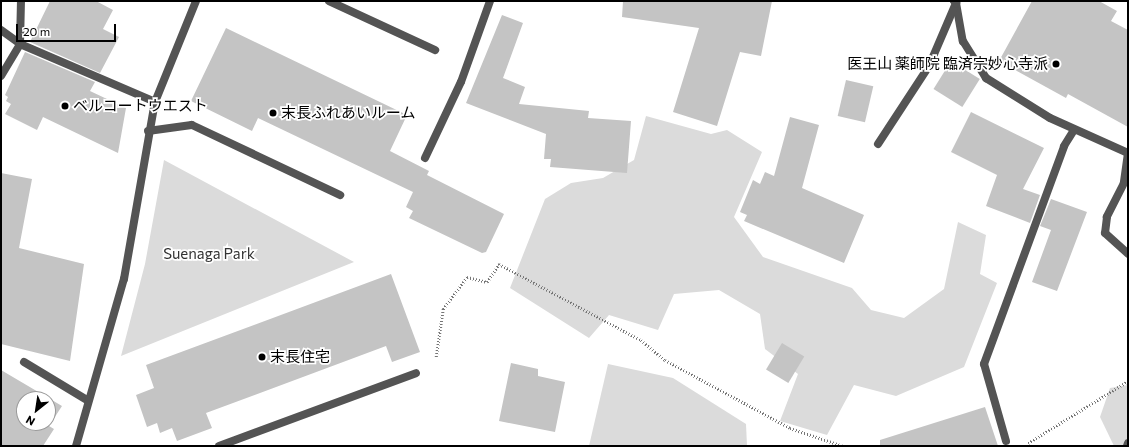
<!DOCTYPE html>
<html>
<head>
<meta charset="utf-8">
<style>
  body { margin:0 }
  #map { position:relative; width:1129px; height:447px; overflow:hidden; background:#fff; font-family:Commissioner,"Noto Sans JP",sans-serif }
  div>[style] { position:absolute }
  .green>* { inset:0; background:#dbdbdb }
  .building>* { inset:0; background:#c4c4c4; transform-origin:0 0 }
  .path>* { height:2.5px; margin-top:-1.25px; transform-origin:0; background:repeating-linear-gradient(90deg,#767676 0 1px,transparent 0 3px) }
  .lane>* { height:8px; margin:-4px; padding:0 4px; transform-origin:4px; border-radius:4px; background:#545454 }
  .street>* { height:8px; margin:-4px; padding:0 4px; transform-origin:4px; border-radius:4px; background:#545454 }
  .dots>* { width:11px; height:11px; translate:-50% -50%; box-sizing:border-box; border:2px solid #fff; border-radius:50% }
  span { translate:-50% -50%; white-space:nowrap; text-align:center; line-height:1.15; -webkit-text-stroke:3.5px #fff; paint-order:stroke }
  .poi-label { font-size:15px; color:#000 }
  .right { translate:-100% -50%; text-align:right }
  .left { translate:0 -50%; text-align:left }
  .park-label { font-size:15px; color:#323232 }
  .frame { position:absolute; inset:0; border:2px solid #000; pointer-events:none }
  .north { position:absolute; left:16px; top:391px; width:40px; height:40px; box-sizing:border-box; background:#fff; border:1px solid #999; border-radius:50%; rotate:210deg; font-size:11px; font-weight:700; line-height:16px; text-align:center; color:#000 }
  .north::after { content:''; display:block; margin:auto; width:14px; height:18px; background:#000; clip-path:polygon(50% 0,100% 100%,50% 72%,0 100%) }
  .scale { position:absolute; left:16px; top:24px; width:100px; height:18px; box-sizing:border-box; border:2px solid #000; border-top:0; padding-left:5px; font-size:12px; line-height:14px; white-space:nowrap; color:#000; -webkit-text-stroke:3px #fff; paint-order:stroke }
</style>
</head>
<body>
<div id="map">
  <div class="green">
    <div style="clip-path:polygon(646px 116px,711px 134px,727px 130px,762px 152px,734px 217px,763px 257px,852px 288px,871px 310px,904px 318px,944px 289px,958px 222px,986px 235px,980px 274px,997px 283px,964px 367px,896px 396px,854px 385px,827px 435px,780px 421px,798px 374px,765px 349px,760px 314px,719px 290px,674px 294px,658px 330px,609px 315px,589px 338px,510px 288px,545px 199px,571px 183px,603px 178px,634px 160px)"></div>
    <div style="clip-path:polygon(164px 160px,354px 262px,121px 356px,145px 264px)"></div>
    <div style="clip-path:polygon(608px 364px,673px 378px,746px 424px,747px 446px,589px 446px)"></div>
    <div style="clip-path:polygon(1128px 385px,1128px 446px,1114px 446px,1100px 417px,1110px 388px)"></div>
  </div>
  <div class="building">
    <div style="clip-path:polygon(50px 1px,96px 1px,113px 10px,103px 29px,119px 37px,100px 73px,30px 42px)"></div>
    <div style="clip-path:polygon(623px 1px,772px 1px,761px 56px,740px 52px,717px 126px,673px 112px,699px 28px,622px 17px)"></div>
    <div style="clip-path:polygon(1032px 1px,1099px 1px,1117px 11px,1111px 21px,1128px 30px,1128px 127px,1068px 94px,1066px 98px,999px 61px)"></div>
    <div style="clip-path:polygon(502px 15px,523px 23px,503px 78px,525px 87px,519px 104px,589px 111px,588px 118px,631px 121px,627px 173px,550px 167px,551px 159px,544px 159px,546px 134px,466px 103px)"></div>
    <div style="clip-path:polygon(226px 28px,407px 115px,390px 151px,429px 171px,427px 175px,504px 214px,486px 252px,482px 253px,409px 218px,413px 211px,406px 207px,413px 192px,258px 118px,252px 131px,191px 101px)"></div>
    <div style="clip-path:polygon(25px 52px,95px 82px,90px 91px,126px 108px,118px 153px,43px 117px,37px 130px,5px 114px,11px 104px,6px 101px,8px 97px,5px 95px)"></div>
    <div style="left:951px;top:61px;width:34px;height:33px;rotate:32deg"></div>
    <div style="left:846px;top:80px;width:28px;height:37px;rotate:13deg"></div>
    <div style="clip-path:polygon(971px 112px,1044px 148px,1023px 189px,1040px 195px,1030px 223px,986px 206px,997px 175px,951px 152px)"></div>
    <div style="clip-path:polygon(790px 117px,819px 125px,802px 188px,864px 215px,844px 263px,744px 221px,747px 215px,740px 212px,753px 180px,760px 184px,765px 172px,774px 176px)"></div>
    <div style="clip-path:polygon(1px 173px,32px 179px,19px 248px,84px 264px,70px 361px,1px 344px)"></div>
    <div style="clip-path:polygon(1051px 199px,1087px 212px,1057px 291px,1032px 282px,1051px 230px,1040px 226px)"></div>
    <div style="clip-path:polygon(391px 274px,420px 352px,392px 362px,386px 346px,206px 413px,212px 428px,177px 441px,172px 428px,160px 433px,157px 423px,147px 427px,136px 395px,154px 388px,146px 365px)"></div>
    <div style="left:782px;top:343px;width:26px;height:31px;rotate:31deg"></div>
    <div style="clip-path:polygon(511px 363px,538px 369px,538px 376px,565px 382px,555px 432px,499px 421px)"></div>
    <div style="clip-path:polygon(evenodd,1px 370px,62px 406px,49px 426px,54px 429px,43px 446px,1px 446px,1px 370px,24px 399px,48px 399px,48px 423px,24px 423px,24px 399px)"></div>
    <div style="clip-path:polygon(985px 407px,998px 446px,880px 446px,880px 440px)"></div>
  </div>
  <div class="path">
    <div style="left:436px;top:357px;width:49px;rotate:-81.7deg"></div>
    <div style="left:443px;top:309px;width:40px;rotate:-53deg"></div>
    <div style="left:467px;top:277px;width:21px;rotate:14deg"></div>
    <div style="left:487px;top:282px;width:22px;rotate:-56deg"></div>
    <div style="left:499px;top:264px;width:161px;rotate:28.2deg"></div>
    <div style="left:641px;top:340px;width:31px;rotate:40deg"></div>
    <div style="left:665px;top:360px;width:142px;rotate:28.5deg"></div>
    <div style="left:790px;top:428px;width:56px;rotate:18.8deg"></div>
    <div style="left:1028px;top:443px;width:118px;rotate:-31.8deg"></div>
  </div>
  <div class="lane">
    <div style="left:329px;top:1px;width:117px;rotate:24.8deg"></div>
    <div style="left:956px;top:3px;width:39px;rotate:80deg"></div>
    <div style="left:963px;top:41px;width:44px;rotate:58.1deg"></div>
    <div style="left:986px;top:78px;width:75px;rotate:32deg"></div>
    <div style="left:1050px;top:118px;width:85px;rotate:24.2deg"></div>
    <div style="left:148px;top:131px;width:44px;rotate:-7.8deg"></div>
    <div style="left:192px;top:125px;width:164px;rotate:25.3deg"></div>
    <div style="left:878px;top:144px;width:93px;rotate:-56.8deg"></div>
    <div style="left:929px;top:66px;width:69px;rotate:-66.8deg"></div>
    <div style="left:1128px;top:153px;width:30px;rotate:98deg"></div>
    <div style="left:1124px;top:183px;width:38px;rotate:117deg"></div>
    <div style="left:1107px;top:217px;width:16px;rotate:97deg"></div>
    <div style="left:1105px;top:233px;width:31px;rotate:42deg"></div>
    <div style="left:425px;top:158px;width:84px;rotate:-64.7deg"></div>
    <div style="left:461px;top:82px;width:86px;rotate:-70.3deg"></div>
    <div style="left:24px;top:362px;width:74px;rotate:31.1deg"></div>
    <div style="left:1006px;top:441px;width:80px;rotate:-105.9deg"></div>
    <div style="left:984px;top:364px;width:232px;rotate:-69.8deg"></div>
    <div style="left:1064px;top:146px;width:19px;rotate:-58deg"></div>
    <div style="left:219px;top:446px;width:210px;rotate:-20.3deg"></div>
    <div style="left:1127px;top:446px;width:3px;rotate:-72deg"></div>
  </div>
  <div class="street">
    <div style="left:954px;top:1px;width:3px;rotate:45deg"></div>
    <div style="left:1px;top:30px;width:24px;rotate:36deg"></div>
    <div style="left:20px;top:44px;width:147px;rotate:23.2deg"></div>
    <div style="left:1px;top:76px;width:37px;rotate:-59deg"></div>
    <div style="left:20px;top:44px;width:43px;rotate:-88.7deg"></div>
    <div style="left:76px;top:446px;width:174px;rotate:-74deg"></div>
    <div style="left:124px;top:279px;width:180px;rotate:-80.1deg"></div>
    <div style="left:155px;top:102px;width:109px;rotate:-67.9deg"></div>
  </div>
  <div class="dots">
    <div style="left:1056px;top:64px;background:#000"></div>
    <div style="left:65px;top:106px;background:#000"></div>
    <div style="left:273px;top:113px;background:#000"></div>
    <div style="left:262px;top:357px;background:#000"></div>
  </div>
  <div class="poi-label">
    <span class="right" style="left:1048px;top:64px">医王山 薬師院 臨済宗妙心寺派</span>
    <span class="left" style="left:73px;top:106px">ベルコートウエスト</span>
    <span class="left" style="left:281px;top:113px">末長ふれあいルーム</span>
    <span class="left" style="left:270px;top:357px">末長住宅</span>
  </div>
  <div class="park-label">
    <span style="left:209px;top:254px">Suenaga Park</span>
  </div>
  <div class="frame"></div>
  <div class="north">N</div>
  <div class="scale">20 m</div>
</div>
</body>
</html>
